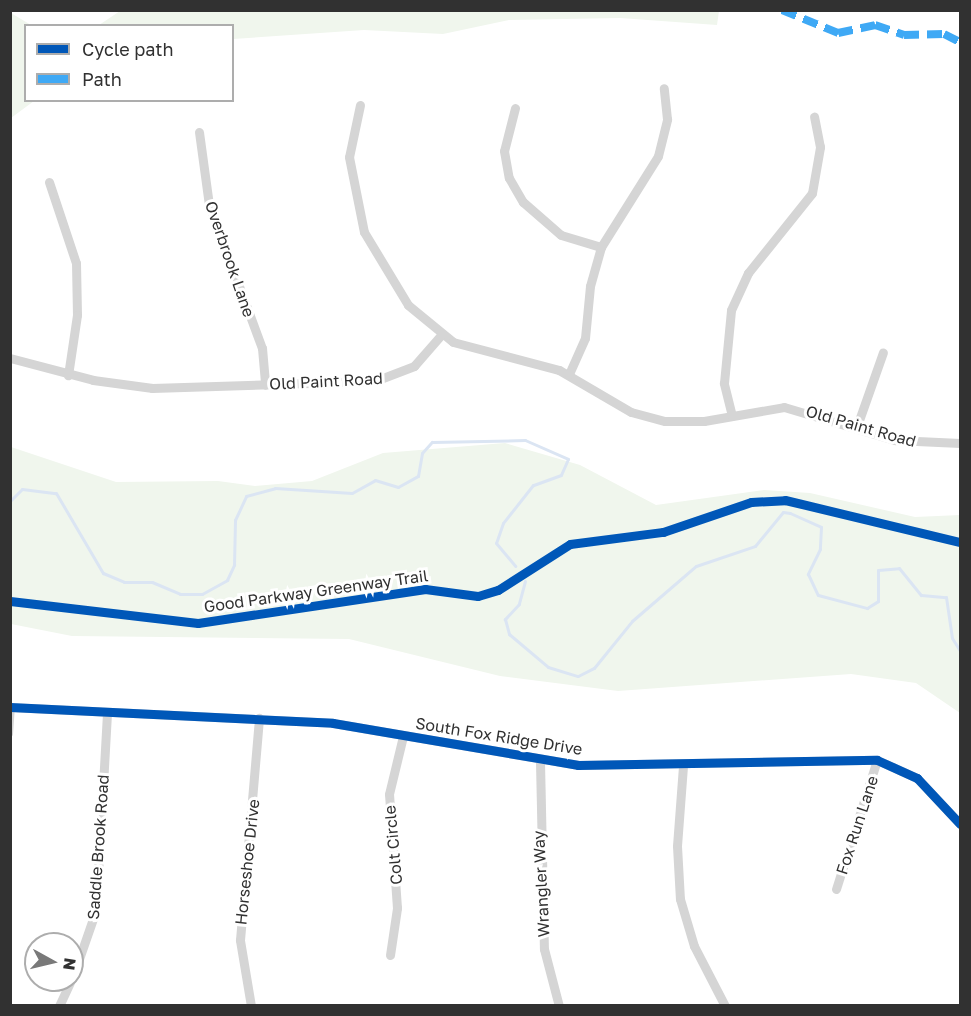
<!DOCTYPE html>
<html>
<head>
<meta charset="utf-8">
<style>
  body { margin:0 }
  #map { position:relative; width:971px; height:1016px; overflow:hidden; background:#fff; font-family:"Golos Text",sans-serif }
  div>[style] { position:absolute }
  .green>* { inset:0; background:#f0f6ed }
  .stream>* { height:3px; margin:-1.5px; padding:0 1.5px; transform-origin:1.5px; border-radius:1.5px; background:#dbe5f3 }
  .service>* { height:4.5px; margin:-2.25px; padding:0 2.25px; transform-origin:2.25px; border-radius:2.25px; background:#d5d5d5 }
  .minor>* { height:9px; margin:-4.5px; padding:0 4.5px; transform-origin:4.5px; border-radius:4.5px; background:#d5d5d5 }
  .quiet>* { height:8px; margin-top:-4px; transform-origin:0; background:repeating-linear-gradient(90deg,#3fa9f5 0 15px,transparent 0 23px) }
  .cycleway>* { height:9px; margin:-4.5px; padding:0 4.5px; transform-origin:4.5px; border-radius:4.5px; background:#0057b8 }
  span { translate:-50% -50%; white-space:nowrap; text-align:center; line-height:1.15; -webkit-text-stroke:6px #fff; paint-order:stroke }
  .street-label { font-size:16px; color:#313131 }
  .frame { position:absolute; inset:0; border:12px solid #313131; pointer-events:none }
  .legend { position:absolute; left:24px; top:24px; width:210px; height:78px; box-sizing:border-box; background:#fff; border:2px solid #adadad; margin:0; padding:8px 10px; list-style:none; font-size:18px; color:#313131 }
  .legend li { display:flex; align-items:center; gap:12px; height:30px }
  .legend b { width:30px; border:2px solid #adadad }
  .north { position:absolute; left:24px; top:932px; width:60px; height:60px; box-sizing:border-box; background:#fff; border:2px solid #adadad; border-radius:50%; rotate:98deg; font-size:16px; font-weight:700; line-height:24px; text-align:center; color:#313131 }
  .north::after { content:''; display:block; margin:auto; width:21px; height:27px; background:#797979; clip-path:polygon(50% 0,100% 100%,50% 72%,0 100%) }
</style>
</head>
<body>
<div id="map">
  <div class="green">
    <div style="clip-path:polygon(120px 11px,719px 10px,719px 11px,717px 25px,620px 18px,509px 20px,443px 34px,364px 30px,233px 39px,232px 26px,99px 25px)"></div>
    <div style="clip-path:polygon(11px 13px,31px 25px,26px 26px,26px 100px,34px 101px,11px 118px)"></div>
    <div style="clip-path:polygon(505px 443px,580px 465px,656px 505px,764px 490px,810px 493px,915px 517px,960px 515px,960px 713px,916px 683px,851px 674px,618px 691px,500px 676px,349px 639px,72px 636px,11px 624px,11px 447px,116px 482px,218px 481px,255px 486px,312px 481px,383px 453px)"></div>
  </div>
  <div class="stream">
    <div style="left:10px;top:501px;width:17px;rotate:-45deg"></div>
    <div style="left:22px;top:489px;width:34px;rotate:7deg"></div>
    <div style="left:56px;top:493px;width:93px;rotate:59.6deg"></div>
    <div style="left:103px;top:573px;width:23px;rotate:23deg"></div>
    <div style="left:124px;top:582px;width:28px"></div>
    <div style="left:152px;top:582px;width:30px;rotate:23deg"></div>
    <div style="left:180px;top:594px;width:22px"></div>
    <div style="left:202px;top:594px;width:29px;rotate:-29deg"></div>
    <div style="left:227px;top:580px;width:17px;rotate:-65deg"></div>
    <div style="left:234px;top:565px;width:45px;rotate:-88.7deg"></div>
    <div style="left:235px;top:520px;width:26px;rotate:-65deg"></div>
    <div style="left:246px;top:496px;width:30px;rotate:-15deg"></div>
    <div style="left:275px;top:488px;width:77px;rotate:3.7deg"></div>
    <div style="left:352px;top:493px;width:26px;rotate:-29deg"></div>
    <div style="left:375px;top:480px;width:24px;rotate:17deg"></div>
    <div style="left:398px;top:487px;width:23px;rotate:-29deg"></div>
    <div style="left:418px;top:476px;width:23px;rotate:-80deg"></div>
    <div style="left:422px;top:453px;width:15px;rotate:-48deg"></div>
    <div style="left:432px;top:442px;width:93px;rotate:-1.2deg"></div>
    <div style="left:525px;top:440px;width:47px;rotate:23.8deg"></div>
    <div style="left:568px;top:459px;width:17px;rotate:114deg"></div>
    <div style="left:561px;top:475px;width:30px;rotate:160deg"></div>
    <div style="left:533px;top:485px;width:48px;rotate:128.3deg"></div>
    <div style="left:503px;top:523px;width:21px;rotate:109deg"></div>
    <div style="left:496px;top:543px;width:30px;rotate:50deg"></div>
    <div style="left:525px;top:581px;width:24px;rotate:105deg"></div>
    <div style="left:519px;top:604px;width:21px;rotate:133deg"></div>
    <div style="left:505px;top:619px;width:16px;rotate:75deg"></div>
    <div style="left:509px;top:634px;width:51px;rotate:40.2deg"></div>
    <div style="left:548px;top:667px;width:31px;rotate:17deg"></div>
    <div style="left:578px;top:676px;width:18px;rotate:-27deg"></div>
    <div style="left:594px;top:668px;width:60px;rotate:-51deg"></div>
    <div style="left:632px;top:621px;width:84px;rotate:-40.7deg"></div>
    <div style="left:696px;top:566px;width:62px;rotate:-18.7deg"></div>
    <div style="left:755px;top:546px;width:44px;rotate:-50.5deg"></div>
    <div style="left:783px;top:512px;width:7px;rotate:8deg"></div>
    <div style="left:790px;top:513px;width:34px;rotate:24deg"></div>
    <div style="left:821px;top:527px;width:22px;rotate:93deg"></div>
    <div style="left:820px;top:549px;width:28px;rotate:116deg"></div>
    <div style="left:808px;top:574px;width:23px;rotate:65deg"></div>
    <div style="left:818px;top:595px;width:51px;rotate:14.9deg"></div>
    <div style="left:867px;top:608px;width:13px;rotate:-32deg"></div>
    <div style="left:878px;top:601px;width:31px;rotate:-90deg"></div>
    <div style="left:878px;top:570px;width:21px;rotate:-5deg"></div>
    <div style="left:899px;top:568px;width:35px;rotate:51deg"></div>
    <div style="left:921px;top:595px;width:25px;rotate:5deg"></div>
    <div style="left:946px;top:597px;width:41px;rotate:81.7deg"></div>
    <div style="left:952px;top:638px;width:15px;rotate:58deg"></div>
  </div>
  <div class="service">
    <div style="left:10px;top:734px;width:27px;rotate:-86deg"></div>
  </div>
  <div class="minor">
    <div style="left:360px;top:105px;width:53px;rotate:101.9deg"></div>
    <div style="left:349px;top:157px;width:76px;rotate:78.7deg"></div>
    <div style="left:364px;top:232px;width:85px;rotate:58.9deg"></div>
    <div style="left:408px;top:305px;width:58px;rotate:39.4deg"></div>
    <div style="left:453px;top:342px;width:110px;rotate:14.8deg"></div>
    <div style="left:559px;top:370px;width:83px;rotate:30.3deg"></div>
    <div style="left:631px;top:412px;width:35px;rotate:15deg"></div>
    <div style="left:665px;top:421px;width:39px"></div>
    <div style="left:704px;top:421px;width:81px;rotate:-9.9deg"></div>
    <div style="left:784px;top:407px;width:116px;rotate:16.6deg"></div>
    <div style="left:895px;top:440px;width:65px;rotate:2.6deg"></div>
    <div style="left:515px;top:108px;width:44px;rotate:104.3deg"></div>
    <div style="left:504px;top:151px;width:27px;rotate:80deg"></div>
    <div style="left:509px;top:178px;width:28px;rotate:60deg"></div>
    <div style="left:523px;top:202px;width:50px;rotate:41deg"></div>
    <div style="left:561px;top:235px;width:42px;rotate:16.7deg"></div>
    <div style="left:199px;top:132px;width:74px;rotate:82.2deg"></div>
    <div style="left:209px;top:205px;width:153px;rotate:69.7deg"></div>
    <div style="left:262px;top:348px;width:37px;rotate:85deg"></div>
    <div style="left:49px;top:182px;width:85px;rotate:71.6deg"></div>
    <div style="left:76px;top:263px;width:52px;rotate:88.9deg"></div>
    <div style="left:77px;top:315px;width:61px;rotate:98.5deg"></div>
    <div style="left:10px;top:358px;width:86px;rotate:14.8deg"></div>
    <div style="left:93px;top:380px;width:60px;rotate:7.7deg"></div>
    <div style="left:152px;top:388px;width:223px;rotate:-1.8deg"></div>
    <div style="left:375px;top:381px;width:42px;rotate:-21deg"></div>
    <div style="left:414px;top:366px;width:41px;rotate:-48.9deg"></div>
    <div style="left:569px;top:374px;width:39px;rotate:-66deg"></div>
    <div style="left:585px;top:338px;width:52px;rotate:-84.5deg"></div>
    <div style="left:590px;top:286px;width:41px;rotate:-74.2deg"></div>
    <div style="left:601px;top:247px;width:107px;rotate:-57.9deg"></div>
    <div style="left:658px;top:156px;width:38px;rotate:-76deg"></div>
    <div style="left:667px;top:119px;width:31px;rotate:-96deg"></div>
    <div style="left:732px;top:416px;width:34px;rotate:-104deg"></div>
    <div style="left:724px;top:383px;width:73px;rotate:-84.5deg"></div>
    <div style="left:731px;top:310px;width:41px;rotate:-65.3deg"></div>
    <div style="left:748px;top:273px;width:102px;rotate:-51.3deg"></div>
    <div style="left:812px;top:193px;width:47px;rotate:-80.1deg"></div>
    <div style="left:820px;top:147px;width:31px;rotate:-101deg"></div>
    <div style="left:857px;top:426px;width:78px;rotate:-70.6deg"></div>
    <div style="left:10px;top:707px;width:323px;rotate:2.8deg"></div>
    <div style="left:333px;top:723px;width:249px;rotate:9.7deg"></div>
    <div style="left:578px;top:765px;width:299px;rotate:-1deg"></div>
    <div style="left:877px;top:760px;width:44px;rotate:24.2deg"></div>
    <div style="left:917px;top:778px;width:63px;rotate:46.9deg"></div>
    <div style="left:540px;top:761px;width:188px;rotate:88.8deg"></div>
    <div style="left:544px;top:949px;width:59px;rotate:75.3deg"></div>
    <div style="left:683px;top:766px;width:80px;rotate:94.3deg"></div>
    <div style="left:677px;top:846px;width:53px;rotate:86.8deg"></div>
    <div style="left:680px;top:899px;width:49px;rotate:73.4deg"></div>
    <div style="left:694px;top:946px;width:68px;rotate:62.7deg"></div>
    <div style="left:836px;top:889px;width:135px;rotate:-72.4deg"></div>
    <div style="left:390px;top:955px;width:48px;rotate:-81.5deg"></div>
    <div style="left:397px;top:908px;width:114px;rotate:-94deg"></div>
    <div style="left:389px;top:794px;width:60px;rotate:-76.4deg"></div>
    <div style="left:72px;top:979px;width:73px;rotate:-70.8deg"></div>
    <div style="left:96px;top:910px;width:198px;rotate:-86.8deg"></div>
    <div style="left:59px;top:1006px;width:29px;rotate:-65deg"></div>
    <div style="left:251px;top:1006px;width:67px;rotate:-99.5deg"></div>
    <div style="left:240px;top:940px;width:223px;rotate:-85.1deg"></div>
  </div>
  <div class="quiet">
    <div style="left:782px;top:10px;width:61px;rotate:22.3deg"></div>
    <div style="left:838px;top:33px;width:38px;rotate:-12deg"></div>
    <div style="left:875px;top:25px;width:31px;rotate:19deg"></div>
    <div style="left:904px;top:35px;width:40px;rotate:-1.4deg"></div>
    <div style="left:944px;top:34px;width:18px;rotate:27deg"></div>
  </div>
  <div class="cycleway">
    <div style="left:10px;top:601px;width:189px;rotate:6.7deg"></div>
    <div style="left:198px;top:623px;width:230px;rotate:-8.5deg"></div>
    <div style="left:425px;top:589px;width:53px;rotate:7.5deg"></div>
    <div style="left:478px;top:596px;width:21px;rotate:-17deg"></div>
    <div style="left:498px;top:590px;width:85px;rotate:-32.6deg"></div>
    <div style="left:570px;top:544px;width:94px;rotate:-7.4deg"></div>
    <div style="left:663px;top:532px;width:93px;rotate:-18.8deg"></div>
    <div style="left:751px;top:502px;width:34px;rotate:-3deg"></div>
    <div style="left:785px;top:500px;width:180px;rotate:13.5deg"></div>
    <div style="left:10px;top:707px;width:323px;rotate:2.8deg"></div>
    <div style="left:333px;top:723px;width:249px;rotate:9.7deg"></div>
    <div style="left:578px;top:765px;width:299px;rotate:-1deg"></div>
    <div style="left:877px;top:760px;width:44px;rotate:24.2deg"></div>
    <div style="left:917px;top:778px;width:63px;rotate:46.9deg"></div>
  </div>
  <div class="street-label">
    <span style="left:230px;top:259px;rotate:71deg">Overbrook Lane</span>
    <span style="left:326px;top:381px;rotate:-3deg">Old Paint Road</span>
    <span style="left:861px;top:426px;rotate:16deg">Old Paint Road</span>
    <span style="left:316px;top:591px;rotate:-8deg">Good Parkway Greenway Trail</span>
    <span style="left:499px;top:736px;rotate:9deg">South Fox Ridge Drive</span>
    <span style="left:857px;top:825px;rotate:-72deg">Fox Run Lane</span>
    <span style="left:393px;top:845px;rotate:-95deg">Colt Circle</span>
    <span style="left:98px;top:847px;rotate:-86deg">Saddle Brook Road</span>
    <span style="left:247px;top:862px;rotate:-84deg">Horseshoe Drive</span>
    <span style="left:541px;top:884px;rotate:-93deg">Wrangler Way</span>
  </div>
  <div class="frame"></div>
  <ul class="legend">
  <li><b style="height:8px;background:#0057b8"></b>Cycle path</li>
  <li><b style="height:8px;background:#3fa9f5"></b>Path</li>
  </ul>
  <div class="north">N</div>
</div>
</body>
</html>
